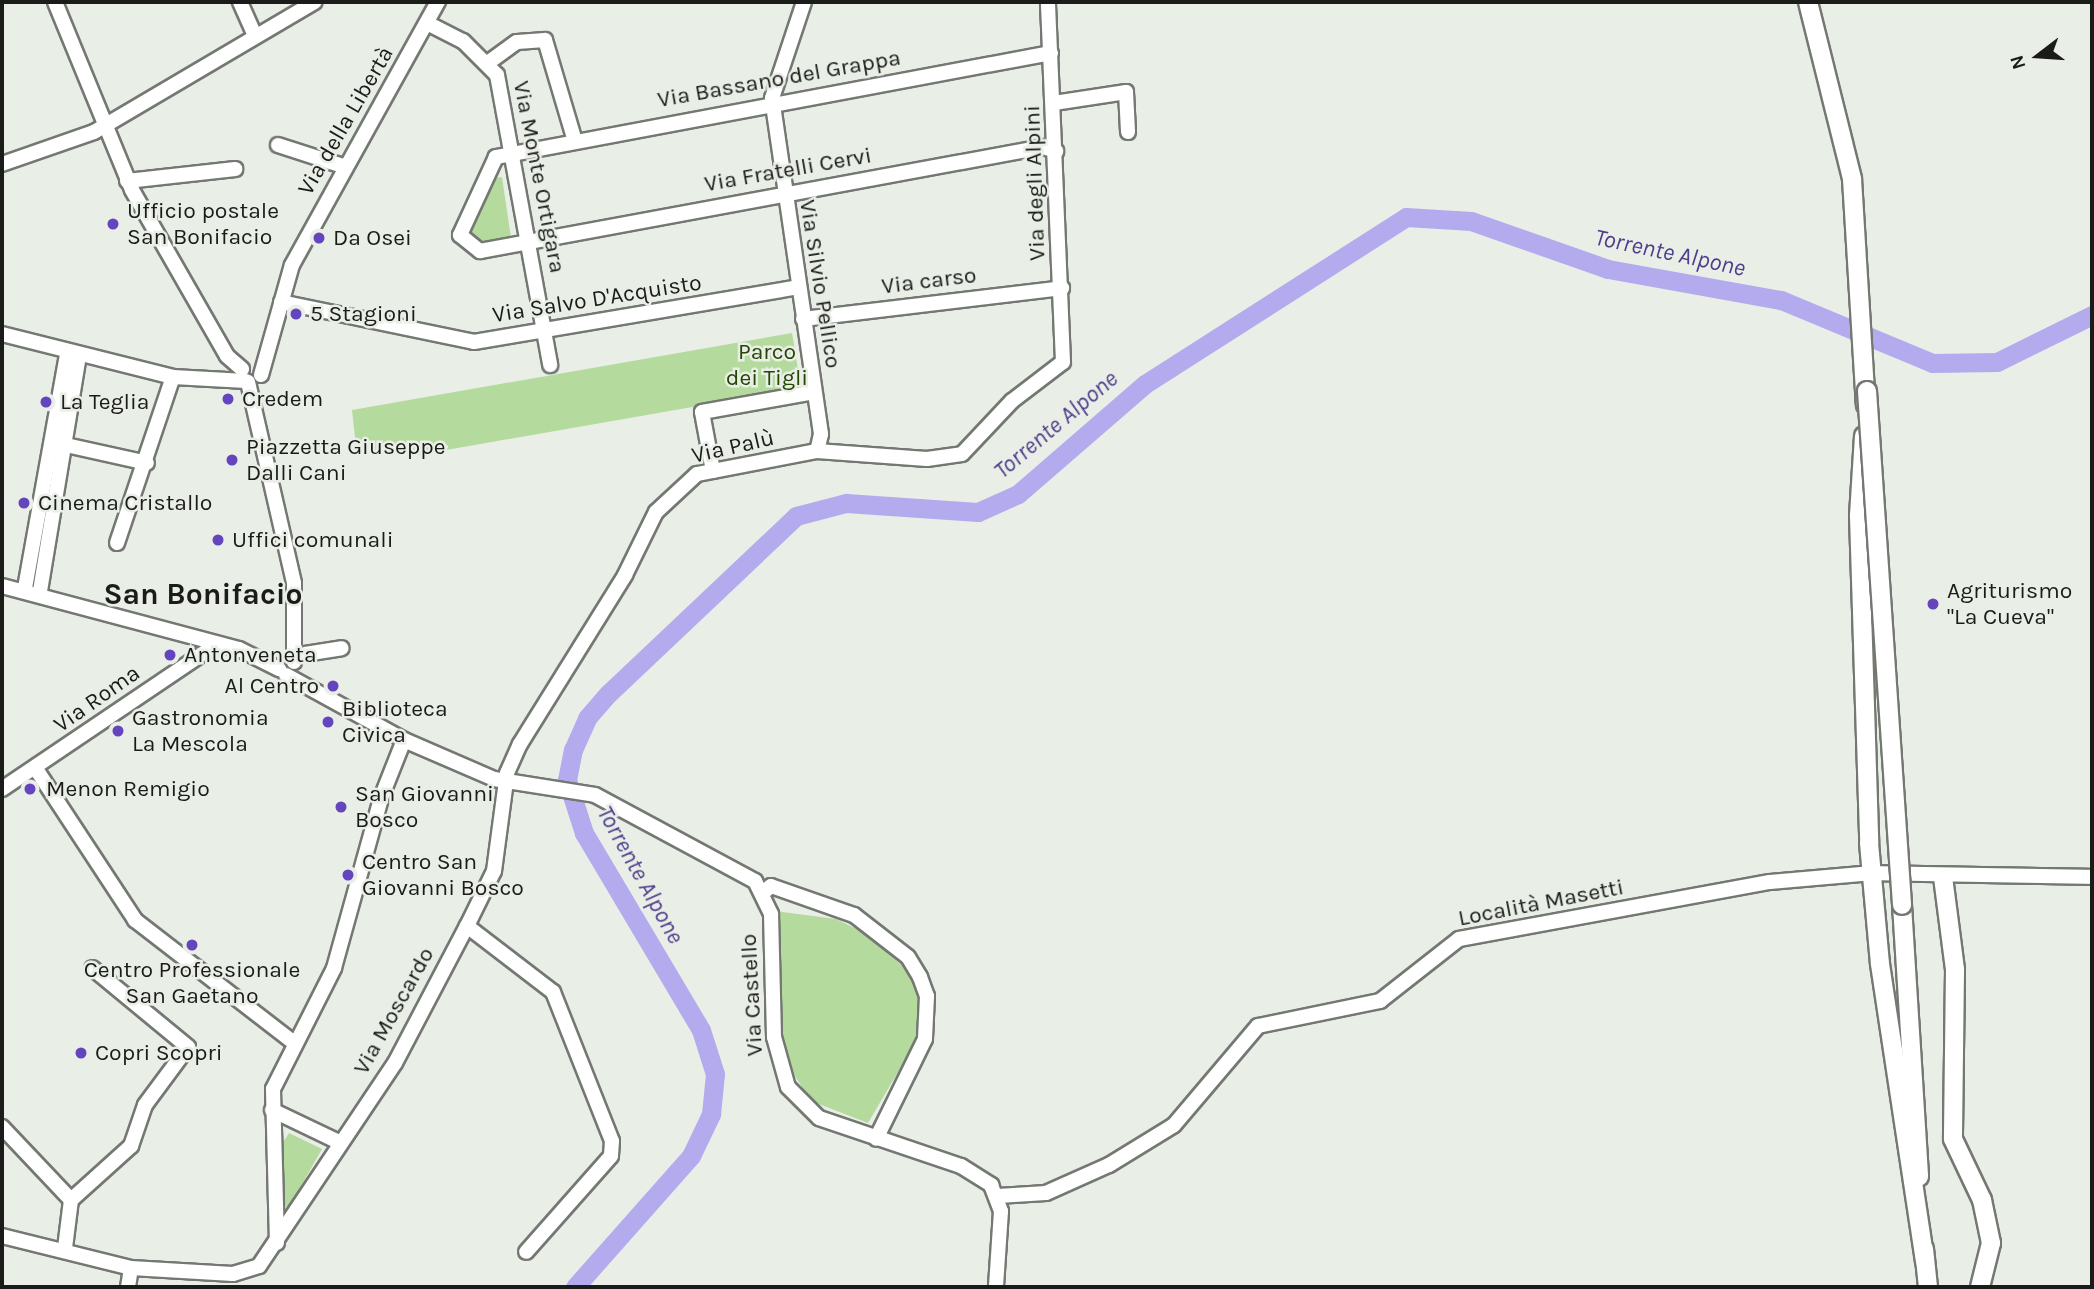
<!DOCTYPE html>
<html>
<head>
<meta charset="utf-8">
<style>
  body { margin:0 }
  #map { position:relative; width:2094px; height:1289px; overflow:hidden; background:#e9eee7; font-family:Karla,sans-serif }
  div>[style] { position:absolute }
  .green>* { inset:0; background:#b5da9e }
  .river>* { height:19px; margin:-9.5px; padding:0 9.5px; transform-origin:9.5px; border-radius:9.5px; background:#b4abee }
  .roads { filter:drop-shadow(2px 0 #747872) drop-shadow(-2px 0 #747872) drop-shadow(0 2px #747872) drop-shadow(0 -2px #747872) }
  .minor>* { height:14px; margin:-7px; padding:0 7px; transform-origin:7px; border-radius:7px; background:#fff }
  .major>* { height:18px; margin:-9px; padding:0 9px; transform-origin:9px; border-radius:9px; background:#fff }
  .bridges { filter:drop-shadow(2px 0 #747872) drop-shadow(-2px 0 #747872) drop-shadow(0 2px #747872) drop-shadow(0 -2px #747872) }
  .major-bridge>* { height:18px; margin:-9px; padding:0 9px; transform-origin:9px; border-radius:9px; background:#fff }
  .dots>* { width:19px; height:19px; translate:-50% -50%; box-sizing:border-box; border:4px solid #e9eee7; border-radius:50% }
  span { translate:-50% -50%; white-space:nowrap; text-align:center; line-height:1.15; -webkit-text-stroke:5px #e9eee7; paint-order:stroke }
  .street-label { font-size:23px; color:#1b1c1a }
  .poi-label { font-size:23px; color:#1b1c1a }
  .left { translate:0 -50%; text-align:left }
  .right { translate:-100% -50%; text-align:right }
  .park-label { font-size:23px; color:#244703 }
  .water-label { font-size:24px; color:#4e3d8b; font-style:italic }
  .district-label { font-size:30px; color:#1b1c1a; font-weight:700 }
  .frame { position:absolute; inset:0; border:4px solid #1b1c1a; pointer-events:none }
  .north { position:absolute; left:2003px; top:21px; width:70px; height:70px; -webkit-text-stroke:5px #e9eee7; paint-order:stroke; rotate:253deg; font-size:19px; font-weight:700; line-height:28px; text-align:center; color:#1b1c1a }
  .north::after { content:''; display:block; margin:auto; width:24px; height:32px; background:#1b1c1a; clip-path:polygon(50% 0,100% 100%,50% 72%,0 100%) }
</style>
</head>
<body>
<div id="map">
  <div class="green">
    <div style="clip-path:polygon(502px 177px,511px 238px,478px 245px,467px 239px,467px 222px,488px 179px)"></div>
    <div style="clip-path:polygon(792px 333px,801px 388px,412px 456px,356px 447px,352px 410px)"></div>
    <div style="clip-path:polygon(775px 911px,836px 919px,869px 935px,911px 974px,920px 994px,915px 1043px,868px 1123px,811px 1101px,784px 1059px)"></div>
    <div style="clip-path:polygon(289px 1133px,322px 1149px,289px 1207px,280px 1205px,277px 1152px)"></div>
  </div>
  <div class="river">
    <div style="left:575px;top:1287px;width:175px;rotate:-48.5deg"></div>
    <div style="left:691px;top:1156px;width:47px;rotate:-64.5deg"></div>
    <div style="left:711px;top:1114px;width:40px;rotate:-84.3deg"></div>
    <div style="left:715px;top:1074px;width:46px;rotate:-107.7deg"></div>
    <div style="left:701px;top:1030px;width:229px;rotate:-120.7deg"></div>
    <div style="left:584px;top:833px;width:56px;rotate:-107.8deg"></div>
    <div style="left:567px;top:780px;width:31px;rotate:-79deg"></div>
    <div style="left:573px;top:750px;width:35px;rotate:-66deg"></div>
    <div style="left:587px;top:718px;width:33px;rotate:-49deg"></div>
    <div style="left:609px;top:693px;width:257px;rotate:-43.4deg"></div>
    <div style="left:796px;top:516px;width:52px;rotate:-14.6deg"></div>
    <div style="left:846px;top:503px;width:132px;rotate:3.9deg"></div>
    <div style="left:978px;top:512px;width:44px;rotate:-24.2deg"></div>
    <div style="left:1018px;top:494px;width:168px;rotate:-40.9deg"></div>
    <div style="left:1145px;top:384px;width:310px;rotate:-32.6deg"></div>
    <div style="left:1406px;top:217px;width:65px;rotate:3.5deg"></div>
    <div style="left:1471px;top:221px;width:145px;rotate:19.3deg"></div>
    <div style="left:1608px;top:269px;width:176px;rotate:10.2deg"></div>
    <div style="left:1781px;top:300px;width:164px;rotate:22.6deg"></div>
    <div style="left:1932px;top:363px;width:65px;rotate:-0.9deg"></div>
    <div style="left:1997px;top:362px;width:106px;rotate:-26.3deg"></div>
  </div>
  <div class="roads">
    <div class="minor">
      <div style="left:55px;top:2px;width:203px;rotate:67.7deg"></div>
      <div style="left:132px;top:190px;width:191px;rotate:60.2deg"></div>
      <div style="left:227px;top:356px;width:20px;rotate:41deg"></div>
      <div style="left:240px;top:2px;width:36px;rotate:66deg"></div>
      <div style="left:804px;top:2px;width:101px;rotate:108.4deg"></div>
      <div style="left:772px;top:98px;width:340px;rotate:81.7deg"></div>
      <div style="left:821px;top:434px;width:17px;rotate:103deg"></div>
      <div style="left:429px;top:24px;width:38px;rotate:27deg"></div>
      <div style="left:463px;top:41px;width:48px;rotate:45deg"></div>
      <div style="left:497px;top:75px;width:295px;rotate:79.6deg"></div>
      <div style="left:1051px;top:53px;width:565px;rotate:169.39deg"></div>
      <div style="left:496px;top:157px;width:86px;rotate:114.8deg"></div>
      <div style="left:460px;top:235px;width:26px;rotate:39deg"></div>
      <div style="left:480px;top:251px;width:573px;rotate:-10.47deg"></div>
      <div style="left:1043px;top:147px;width:14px;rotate:17deg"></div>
      <div style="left:489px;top:62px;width:34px;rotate:-36deg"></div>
      <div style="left:517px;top:42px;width:28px;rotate:-4deg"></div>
      <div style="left:545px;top:40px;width:102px;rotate:73.5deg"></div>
      <div style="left:1054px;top:103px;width:73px;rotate:-8.7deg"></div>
      <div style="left:1126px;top:92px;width:40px;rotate:87.1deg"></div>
      <div style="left:278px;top:145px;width:71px;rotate:17.9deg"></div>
      <div style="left:2px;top:164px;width:97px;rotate:-19.2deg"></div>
      <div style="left:94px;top:132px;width:256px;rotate:-30.5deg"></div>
      <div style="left:127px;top:181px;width:109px;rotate:-6.3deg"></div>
      <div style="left:281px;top:302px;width:197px;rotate:11.7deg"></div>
      <div style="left:474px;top:342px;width:329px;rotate:-9.6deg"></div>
      <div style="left:803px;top:319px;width:261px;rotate:-6.8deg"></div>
      <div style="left:2px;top:334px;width:176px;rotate:14.1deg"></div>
      <div style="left:173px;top:377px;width:73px;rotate:3.1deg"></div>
      <div style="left:261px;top:375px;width:114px;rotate:-74.3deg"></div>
      <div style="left:292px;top:265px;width:301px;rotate:-61deg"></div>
      <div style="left:248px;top:382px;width:206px;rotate:77.1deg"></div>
      <div style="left:294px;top:583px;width:79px;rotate:90deg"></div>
      <div style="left:57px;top:443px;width:92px;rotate:12.5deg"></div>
      <div style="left:817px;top:451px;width:110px;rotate:4.2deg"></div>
      <div style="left:927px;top:459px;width:35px;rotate:-8deg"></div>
      <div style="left:962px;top:454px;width:73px;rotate:-46.7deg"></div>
      <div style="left:1012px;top:401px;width:64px;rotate:-37.4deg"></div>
      <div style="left:1063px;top:362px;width:360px;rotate:-92.4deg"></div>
      <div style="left:713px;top:471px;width:60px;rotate:-100.6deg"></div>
      <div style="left:702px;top:412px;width:114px;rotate:-10.1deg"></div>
      <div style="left:117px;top:543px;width:175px;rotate:-71.4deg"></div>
      <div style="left:2px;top:586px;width:245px;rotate:14.9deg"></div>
      <div style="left:239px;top:649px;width:45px;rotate:26.6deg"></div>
      <div style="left:25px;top:588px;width:238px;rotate:-79.8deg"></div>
      <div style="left:40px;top:591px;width:238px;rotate:-80.6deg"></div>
      <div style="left:305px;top:654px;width:37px;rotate:-9deg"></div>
      <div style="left:286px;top:675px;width:135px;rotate:28.8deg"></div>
      <div style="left:404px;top:740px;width:98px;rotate:23.4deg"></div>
      <div style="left:494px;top:779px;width:102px;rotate:9deg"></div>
      <div style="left:595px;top:795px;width:182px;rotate:28.3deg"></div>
      <div style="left:755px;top:881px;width:37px;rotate:64deg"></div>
      <div style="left:771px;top:914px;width:123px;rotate:88.6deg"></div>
      <div style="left:774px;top:1037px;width:52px;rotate:74.4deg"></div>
      <div style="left:788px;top:1087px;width:44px;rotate:45deg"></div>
      <div style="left:819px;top:1118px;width:150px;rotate:18.7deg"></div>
      <div style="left:961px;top:1166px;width:36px;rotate:32deg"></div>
      <div style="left:991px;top:1185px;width:28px;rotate:69deg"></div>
      <div style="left:1001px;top:1211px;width:76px;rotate:93.8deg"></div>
      <div style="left:36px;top:769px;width:181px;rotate:56.7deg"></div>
      <div style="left:135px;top:920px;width:200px;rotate:37.7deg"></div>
      <div style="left:2px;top:789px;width:259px;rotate:-34deg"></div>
      <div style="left:764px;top:892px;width:9px;rotate:-41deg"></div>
      <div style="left:771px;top:886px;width:88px;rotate:19.3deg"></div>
      <div style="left:854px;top:915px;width:68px;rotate:37.9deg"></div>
      <div style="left:908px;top:957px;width:23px;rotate:59deg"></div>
      <div style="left:920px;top:977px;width:20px;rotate:70deg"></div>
      <div style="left:927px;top:996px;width:43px;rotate:92.7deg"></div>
      <div style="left:925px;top:1039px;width:111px;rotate:116.1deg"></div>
      <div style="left:467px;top:926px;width:108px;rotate:37.5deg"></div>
      <div style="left:553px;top:992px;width:160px;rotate:68.4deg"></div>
      <div style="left:612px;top:1141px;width:15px;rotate:94deg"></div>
      <div style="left:611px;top:1156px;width:128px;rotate:131.5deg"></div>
      <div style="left:272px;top:1110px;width:76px;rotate:25.6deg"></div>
      <div style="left:2px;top:1127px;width:100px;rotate:46.6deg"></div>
      <div style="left:998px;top:1196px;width:48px;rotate:-3.6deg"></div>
      <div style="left:1046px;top:1193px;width:69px;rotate:-24deg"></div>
      <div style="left:1109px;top:1165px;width:76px;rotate:-31.6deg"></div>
      <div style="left:1174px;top:1125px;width:130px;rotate:-49.7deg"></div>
      <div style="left:1258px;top:1026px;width:125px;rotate:-11.6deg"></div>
      <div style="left:1380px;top:1001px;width:100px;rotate:-38.1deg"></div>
      <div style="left:1459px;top:939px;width:316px;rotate:-10.4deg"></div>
      <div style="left:1770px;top:882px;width:103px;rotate:-5deg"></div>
      <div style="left:1873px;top:873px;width:219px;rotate:1deg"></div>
      <div style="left:2px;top:1236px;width:133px;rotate:13.9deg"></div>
      <div style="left:131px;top:1268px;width:102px;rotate:3.4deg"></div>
      <div style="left:233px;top:1274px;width:27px;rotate:-17deg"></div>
      <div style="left:259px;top:1266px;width:244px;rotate:-56.2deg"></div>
      <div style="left:395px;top:1063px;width:155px;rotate:-62.3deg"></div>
      <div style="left:467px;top:926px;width:61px;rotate:-63.9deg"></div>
      <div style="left:494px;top:871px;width:99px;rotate:-82.4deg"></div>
      <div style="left:507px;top:773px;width:32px;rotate:-66deg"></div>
      <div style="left:520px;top:744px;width:199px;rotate:-58.1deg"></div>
      <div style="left:625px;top:575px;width:70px;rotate:-63.8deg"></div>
      <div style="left:656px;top:512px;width:56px;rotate:-42.8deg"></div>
      <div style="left:697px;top:474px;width:122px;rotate:-10.9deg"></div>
      <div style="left:277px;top:1243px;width:154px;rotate:-91.5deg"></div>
      <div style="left:273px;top:1089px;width:136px;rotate:-63.2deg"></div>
      <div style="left:334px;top:968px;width:176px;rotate:-74.5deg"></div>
      <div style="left:381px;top:798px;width:62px;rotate:-68.4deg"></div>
      <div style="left:65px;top:1248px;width:48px;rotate:-82.9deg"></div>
      <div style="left:71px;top:1200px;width:81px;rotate:-42deg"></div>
      <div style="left:131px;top:1146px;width:43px;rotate:-71.1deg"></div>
      <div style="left:145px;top:1105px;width:72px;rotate:-53.4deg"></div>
      <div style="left:188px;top:1047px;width:124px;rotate:-140.5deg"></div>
      <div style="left:128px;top:1287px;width:19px;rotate:-81deg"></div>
    </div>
    <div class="major">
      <div style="left:1808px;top:2px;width:182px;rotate:76deg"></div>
      <div style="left:1852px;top:179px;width:226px;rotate:86.5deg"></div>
      <div style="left:1864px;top:436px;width:80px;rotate:93.6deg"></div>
      <div style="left:1859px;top:516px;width:327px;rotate:88.2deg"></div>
      <div style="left:1869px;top:843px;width:121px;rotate:84.8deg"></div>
      <div style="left:1880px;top:964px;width:300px;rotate:81.4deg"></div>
      <div style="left:1943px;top:877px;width:94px;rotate:82.6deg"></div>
      <div style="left:1955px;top:970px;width:169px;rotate:90.7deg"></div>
      <div style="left:1953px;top:1139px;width:68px;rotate:64.6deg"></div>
      <div style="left:1982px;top:1200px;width:44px;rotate:78.2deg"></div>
      <div style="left:1991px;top:1243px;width:45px;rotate:104deg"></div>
      <div style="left:1902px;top:905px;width:272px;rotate:86.4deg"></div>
      <div style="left:1924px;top:1249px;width:38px;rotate:84deg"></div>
    </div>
  </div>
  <div class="bridges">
    <div class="major-bridge">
      <div style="left:1867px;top:391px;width:515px;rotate:86.1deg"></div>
    </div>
  </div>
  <div class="dots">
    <div style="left:113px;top:224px;background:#6445bd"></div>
    <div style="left:319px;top:238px;background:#6445bd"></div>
    <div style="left:296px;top:314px;background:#6445bd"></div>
    <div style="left:228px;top:399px;background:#6445bd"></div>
    <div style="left:46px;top:402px;background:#6445bd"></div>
    <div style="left:232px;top:460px;background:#6445bd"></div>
    <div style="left:24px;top:503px;background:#6445bd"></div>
    <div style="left:218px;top:540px;background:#6445bd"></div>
    <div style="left:1933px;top:604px;background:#6445bd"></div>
    <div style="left:170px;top:655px;background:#6445bd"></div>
    <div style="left:333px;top:686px;background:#6445bd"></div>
    <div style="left:328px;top:722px;background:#6445bd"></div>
    <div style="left:118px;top:731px;background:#6445bd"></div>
    <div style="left:30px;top:789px;background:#6445bd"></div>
    <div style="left:341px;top:807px;background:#6445bd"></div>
    <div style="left:348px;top:875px;background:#6445bd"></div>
    <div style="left:192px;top:945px;background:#6445bd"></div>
    <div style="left:81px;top:1053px;background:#6445bd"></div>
  </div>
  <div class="street-label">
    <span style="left:779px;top:79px;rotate:-10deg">Via Bassano del Grappa</span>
    <span style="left:346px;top:121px;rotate:-60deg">Via della Libertà</span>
    <span style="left:788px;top:170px;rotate:-10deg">Via Fratelli Cervi</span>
    <span style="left:539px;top:177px;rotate:79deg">Via Monte Ortigara</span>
    <span style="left:1035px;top:183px;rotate:-92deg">Via degli Alpini</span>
    <span style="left:929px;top:281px;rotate:-7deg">Via carso</span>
    <span style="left:820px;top:284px;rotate:81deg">Via Silvio Pellico</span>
    <span style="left:597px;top:299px;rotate:-9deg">Via Salvo D'Acquisto</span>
    <span style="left:733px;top:447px;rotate:-13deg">Via Palù</span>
    <span style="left:97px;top:699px;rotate:-35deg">Via Roma</span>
    <span style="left:1541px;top:903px;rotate:-11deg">Località Masetti</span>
    <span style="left:752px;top:995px;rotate:-93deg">Via Castello</span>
    <span style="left:394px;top:1011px;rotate:-61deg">Via Moscardo</span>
  </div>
  <div class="poi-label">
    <span class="left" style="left:127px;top:224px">Ufficio postale<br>San Bonifacio</span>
    <span class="left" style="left:333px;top:238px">Da Osei</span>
    <span class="left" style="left:310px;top:314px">5 Stagioni</span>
    <span class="left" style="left:242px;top:399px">Credem</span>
    <span class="left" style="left:60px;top:402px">La Teglia</span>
    <span class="left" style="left:246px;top:460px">Piazzetta Giuseppe<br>Dalli Cani</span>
    <span class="left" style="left:38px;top:503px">Cinema Cristallo</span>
    <span class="left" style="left:232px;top:540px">Uffici comunali</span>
    <span class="left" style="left:1947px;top:604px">Agriturismo<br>"La Cueva"</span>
    <span class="left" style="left:184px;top:655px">Antonveneta</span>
    <span class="right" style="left:319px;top:686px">Al Centro</span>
    <span class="left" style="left:342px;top:722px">Biblioteca<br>Civica</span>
    <span class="left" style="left:132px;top:731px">Gastronomia<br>La Mescola</span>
    <span class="left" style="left:46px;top:789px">Menon Remigio</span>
    <span class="left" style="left:355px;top:807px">San Giovanni<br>Bosco</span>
    <span class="left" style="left:362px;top:875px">Centro San<br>Giovanni Bosco</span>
    <span style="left:192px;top:983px">Centro Professionale<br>San Gaetano</span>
    <span class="left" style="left:95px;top:1053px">Copri Scopri</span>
  </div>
  <div class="park-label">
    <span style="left:767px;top:365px">Parco<br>dei Tigli</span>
  </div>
  <div class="water-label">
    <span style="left:1670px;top:253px;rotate:12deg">Torrente Alpone</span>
    <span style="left:1056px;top:425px;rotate:-40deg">Torrente Alpone</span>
    <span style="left:640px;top:875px;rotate:61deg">Torrente Alpone</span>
  </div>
  <div class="district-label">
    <span style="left:203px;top:594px">San Bonifacio</span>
  </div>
  <div class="frame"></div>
  <div class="north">N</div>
</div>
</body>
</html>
